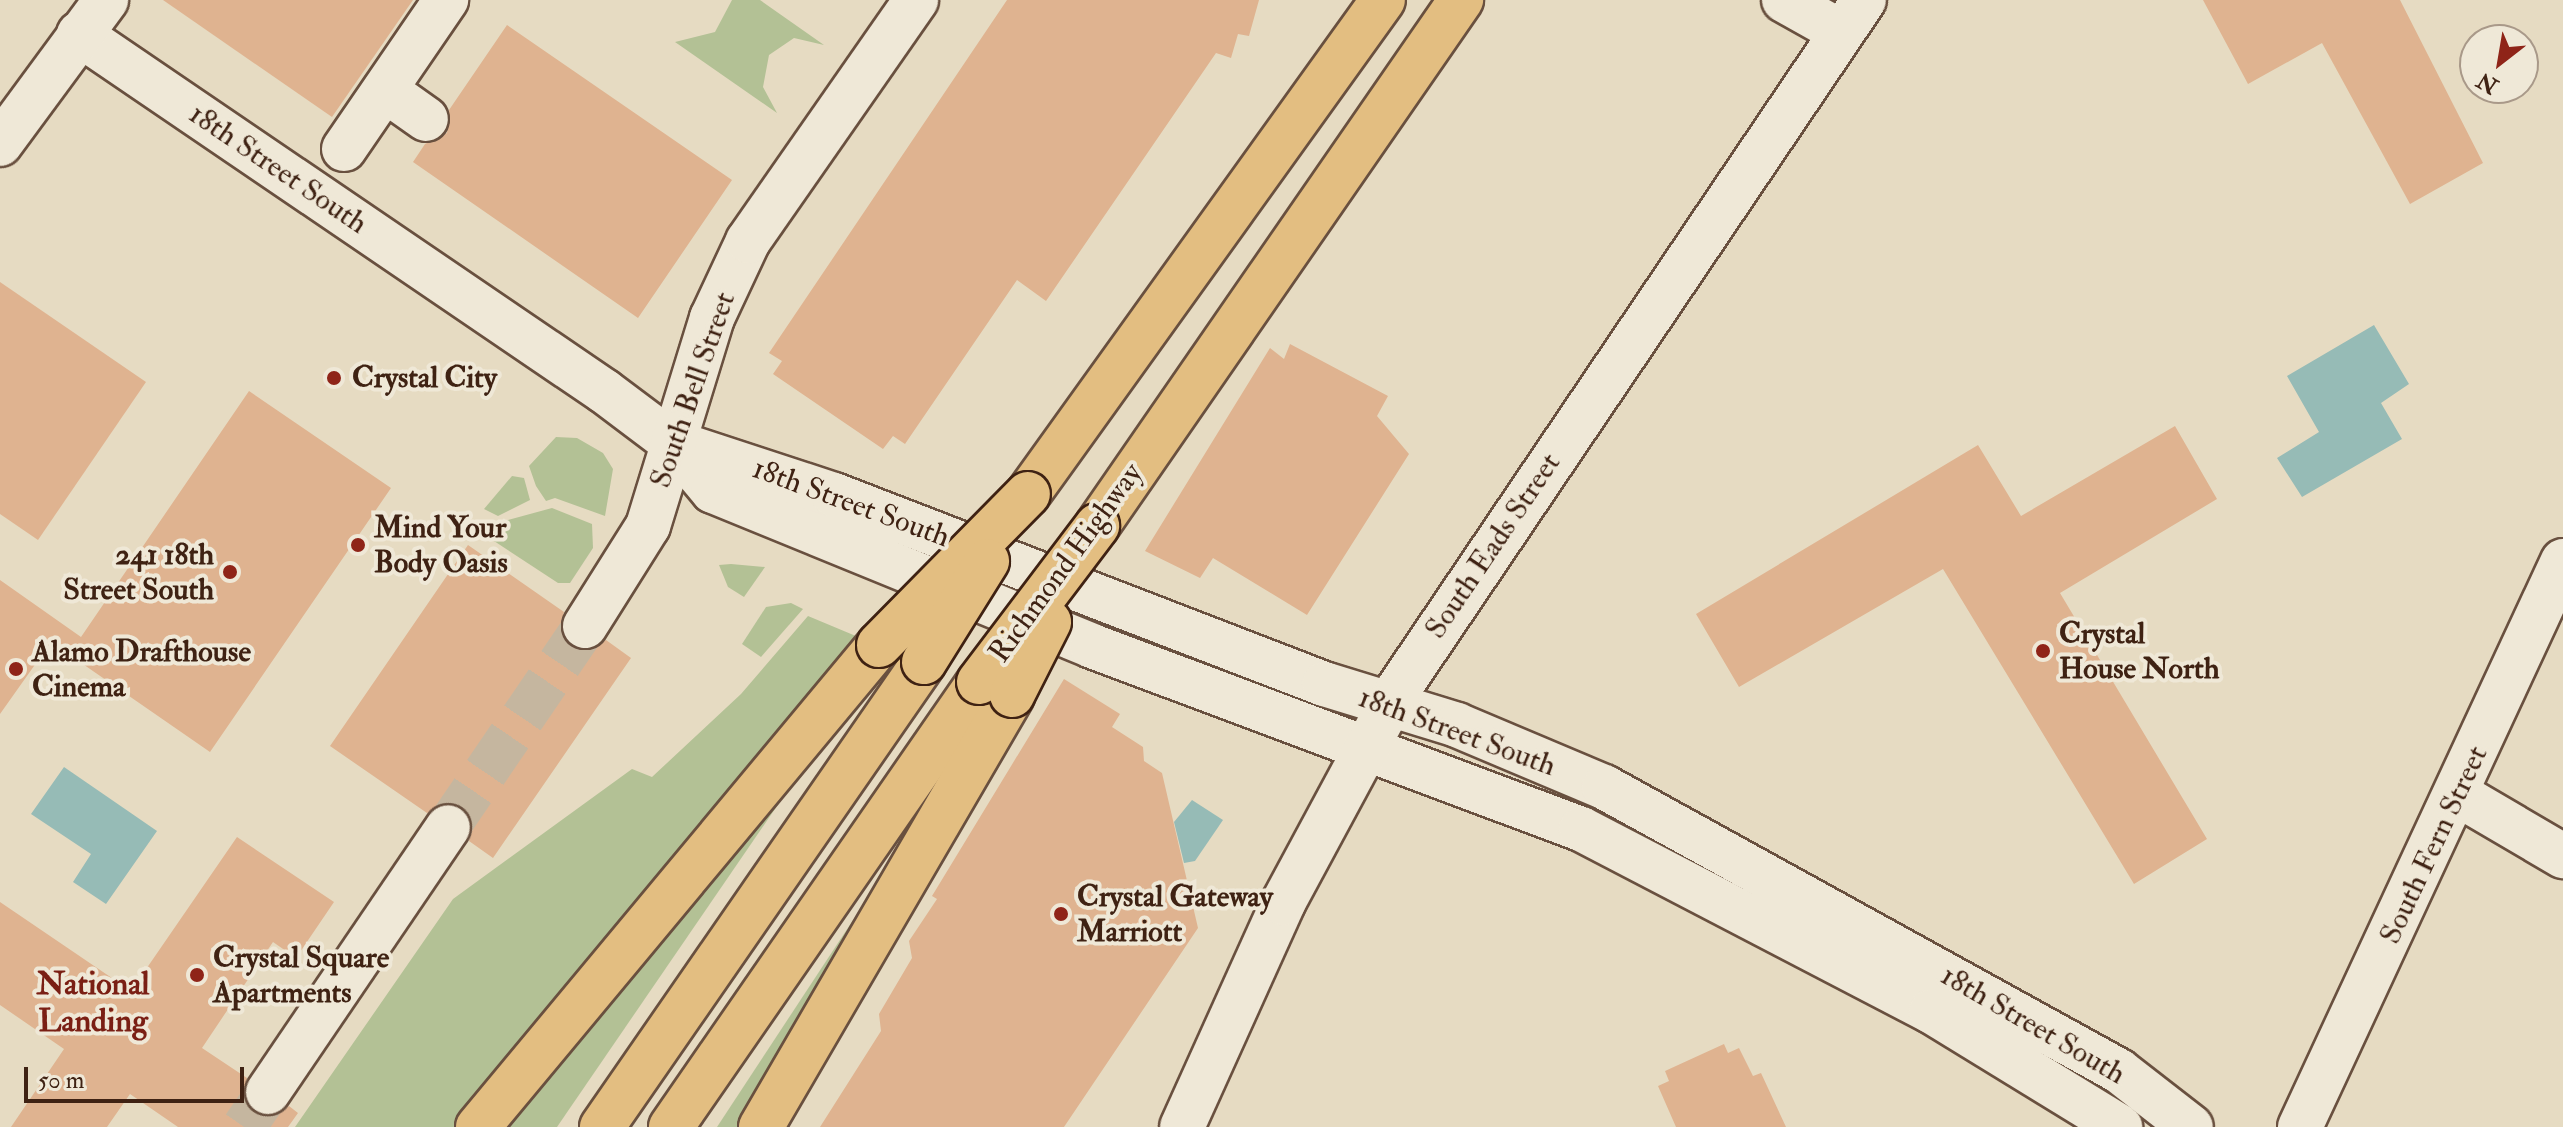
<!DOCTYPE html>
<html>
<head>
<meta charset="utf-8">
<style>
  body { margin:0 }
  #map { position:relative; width:2563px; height:1127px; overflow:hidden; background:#e6dbc2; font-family:"IM FELL Double Pica",serif }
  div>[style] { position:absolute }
  .green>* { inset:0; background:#b3c195 }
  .water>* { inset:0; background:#96bbb6 }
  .building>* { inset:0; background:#dfb390 }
  .minor-tunnel>* { height:44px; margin-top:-22px; transform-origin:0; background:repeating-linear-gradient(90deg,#c5b69f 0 44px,transparent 0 66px) }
  .roads { filter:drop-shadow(2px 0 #69503f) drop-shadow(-2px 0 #69503f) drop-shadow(0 2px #69503f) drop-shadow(0 -2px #69503f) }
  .minor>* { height:44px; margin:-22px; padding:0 22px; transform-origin:22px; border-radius:22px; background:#efe8d7 }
  .highway>* { height:44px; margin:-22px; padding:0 22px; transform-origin:22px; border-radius:22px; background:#e3be81 }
  .bridges { filter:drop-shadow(2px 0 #3f2213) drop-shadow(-2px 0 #3f2213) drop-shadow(0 2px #3f2213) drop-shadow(0 -2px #3f2213) }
  .highway-bridge>* { height:44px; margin:-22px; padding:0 22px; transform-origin:22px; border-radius:22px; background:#e3be81 }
  .dots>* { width:22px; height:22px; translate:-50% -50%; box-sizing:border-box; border:4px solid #efe8d7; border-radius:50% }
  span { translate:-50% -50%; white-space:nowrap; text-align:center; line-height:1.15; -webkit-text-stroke:8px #efe8d7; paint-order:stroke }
  .street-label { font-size:30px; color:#3f2213 }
  .poi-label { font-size:30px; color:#3f2213; font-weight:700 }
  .left { translate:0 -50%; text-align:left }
  .right { translate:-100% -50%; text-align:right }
  .neighbourhood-label { font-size:32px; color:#7a1f14; font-weight:700 }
  .north { position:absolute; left:2459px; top:24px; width:80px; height:80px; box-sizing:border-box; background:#efe8d7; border:2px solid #a99989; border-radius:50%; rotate:211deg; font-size:22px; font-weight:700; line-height:32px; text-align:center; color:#3f2213 }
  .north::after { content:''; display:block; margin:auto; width:28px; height:36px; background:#8f2418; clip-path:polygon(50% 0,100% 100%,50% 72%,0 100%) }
  .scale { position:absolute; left:24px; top:1067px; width:220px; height:36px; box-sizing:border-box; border:4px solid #3f2213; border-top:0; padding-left:10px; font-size:24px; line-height:28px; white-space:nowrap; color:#3f2213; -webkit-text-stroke:6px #efe8d7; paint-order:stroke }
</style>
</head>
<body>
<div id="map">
  <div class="green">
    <div style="clip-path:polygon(732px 0,760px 0,824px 45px,794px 38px,769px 55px,763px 87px,777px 113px,675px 42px,715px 32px)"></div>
    <div style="clip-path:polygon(556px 437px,577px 438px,603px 453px,613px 469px,605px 516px,555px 498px,546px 501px,536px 486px,529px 466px)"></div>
    <div style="clip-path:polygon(512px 476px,524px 478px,530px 500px,498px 516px,484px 509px)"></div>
    <div style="clip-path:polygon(552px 508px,592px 524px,593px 548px,570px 583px,558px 583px,494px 541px,504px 521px)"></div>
    <div style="clip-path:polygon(719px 565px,731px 564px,765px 567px,744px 597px,728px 587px)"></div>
    <div style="clip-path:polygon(791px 603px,803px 609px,761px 657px,742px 644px,766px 607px)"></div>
    <div style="clip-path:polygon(808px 616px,863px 639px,454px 1127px,295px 1127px,453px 899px,632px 769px,652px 777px,741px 694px)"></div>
    <div style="clip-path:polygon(814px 752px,557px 1127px,499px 1127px)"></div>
    <div style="clip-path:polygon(859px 911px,868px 916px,746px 1127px,717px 1127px)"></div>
  </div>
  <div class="water">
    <div style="clip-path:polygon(2374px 325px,2409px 384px,2381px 403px,2402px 439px,2302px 497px,2277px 458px,2319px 432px,2287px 376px)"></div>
    <div style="clip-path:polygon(64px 767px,157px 831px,106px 904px,73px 882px,91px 854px,31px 814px)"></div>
    <div style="clip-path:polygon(1192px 800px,1223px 820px,1195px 861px,1184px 863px,1174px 822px)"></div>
  </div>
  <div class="building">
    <div style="clip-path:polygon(163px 0,413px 0,332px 117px)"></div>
    <div style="clip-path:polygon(1007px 0,1259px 0,1249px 36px,1238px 34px,1231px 58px,1216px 53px,1046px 301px,1017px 280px,905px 444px,893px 436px,883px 449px,773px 374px,782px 361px,769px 353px)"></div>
    <div style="clip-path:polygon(2203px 0,2400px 0,2483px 163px,2410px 204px,2322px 43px,2248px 84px)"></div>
    <div style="clip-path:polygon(507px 25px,732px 180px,638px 318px,413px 162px,425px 144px,447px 133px,449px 110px)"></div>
    <div style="clip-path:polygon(0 282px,146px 382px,38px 540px,0 514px)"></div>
    <div style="clip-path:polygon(1290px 344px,1388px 396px,1377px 416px,1409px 454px,1307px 615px,1213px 558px,1200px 578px,1145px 551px,1270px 348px,1284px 359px)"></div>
    <div style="clip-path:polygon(249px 391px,391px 488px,210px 752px,51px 642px,0 714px,0 580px,81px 637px)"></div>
    <div style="clip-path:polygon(2175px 426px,2217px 499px,2060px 593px,2207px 839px,2134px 884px,1943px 569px,1739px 687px,1696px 614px,1978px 445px,2021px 516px)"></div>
    <div style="clip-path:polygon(468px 545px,564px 612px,560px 626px,571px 647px,585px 651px,606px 640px,631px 658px,493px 858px,469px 841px,473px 828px,463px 807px,449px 802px,427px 813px,330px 746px)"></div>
    <div style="clip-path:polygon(1064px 679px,1120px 714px,1112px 727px,1143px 747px,1144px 761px,1162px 773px,1198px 928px,1064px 1127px,820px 1127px,881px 1031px,879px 1014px,912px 958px,909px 941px,937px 899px,932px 896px)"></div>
    <div style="clip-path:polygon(237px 837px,334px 902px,296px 958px,273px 942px,202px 1048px,247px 1078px,245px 1102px,255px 1113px,278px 1115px,289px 1106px,298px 1113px,288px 1127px,178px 1127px,130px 1094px,107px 1127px,11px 1127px,64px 1049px,0 1005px,0 902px,131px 991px)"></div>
    <div style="clip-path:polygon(1724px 1044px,1728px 1053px,1739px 1048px,1753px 1076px,1761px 1073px,1786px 1127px,1676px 1127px,1658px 1086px,1669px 1081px,1665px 1071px)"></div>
  </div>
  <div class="minor-tunnel">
    <div style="left:448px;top:827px;width:243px;rotate:-55.7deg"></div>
    <div style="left:244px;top:1127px;width:42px;rotate:-55.6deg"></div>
  </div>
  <div class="roads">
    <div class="minor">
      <div style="left:1784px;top:0;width:65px;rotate:29.3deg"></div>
      <div style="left:79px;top:34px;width:635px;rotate:34.22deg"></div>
      <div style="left:604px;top:391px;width:85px;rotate:36.9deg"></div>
      <div style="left:672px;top:442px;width:64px;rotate:50.1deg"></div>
      <div style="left:713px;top:491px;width:409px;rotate:22.2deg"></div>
      <div style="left:1092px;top:646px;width:522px;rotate:20.52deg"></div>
      <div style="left:1581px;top:829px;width:394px;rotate:27.5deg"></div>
      <div style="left:1931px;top:1011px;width:222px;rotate:31.5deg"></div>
      <div style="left:385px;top:90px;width:50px;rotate:35.3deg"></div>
      <div style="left:0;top:144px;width:179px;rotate:-53.6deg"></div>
      <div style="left:344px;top:149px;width:181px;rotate:-55.6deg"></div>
      <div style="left:672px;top:442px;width:170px;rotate:18.1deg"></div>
      <div style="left:834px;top:495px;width:525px;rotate:21.09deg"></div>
      <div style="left:1324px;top:684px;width:139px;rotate:17.1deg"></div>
      <div style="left:1457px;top:725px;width:160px;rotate:22.9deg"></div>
      <div style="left:1604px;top:787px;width:588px;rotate:28.87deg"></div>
      <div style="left:2119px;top:1071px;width:91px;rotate:37.9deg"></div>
      <div style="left:585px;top:626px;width:118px;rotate:-57.8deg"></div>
      <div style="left:648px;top:526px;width:218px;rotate:-72.9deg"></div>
      <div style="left:712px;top:318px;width:85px;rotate:-64.9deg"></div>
      <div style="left:748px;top:241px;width:294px;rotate:-55.1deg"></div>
      <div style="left:2459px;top:795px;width:121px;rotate:30.4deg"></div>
      <div style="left:268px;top:1092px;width:320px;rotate:-55.8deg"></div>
      <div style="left:1182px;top:1127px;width:246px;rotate:-65.7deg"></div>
      <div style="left:1283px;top:903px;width:241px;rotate:-61.7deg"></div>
      <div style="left:1397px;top:691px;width:834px;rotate:-55.95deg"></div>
      <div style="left:2300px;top:1127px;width:624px;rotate:-65.08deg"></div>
    </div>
    <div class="highway">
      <div style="left:1028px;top:494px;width:608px;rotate:-54.3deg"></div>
      <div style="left:1097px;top:526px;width:640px;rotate:-55.32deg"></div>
      <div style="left:478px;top:1127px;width:627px;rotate:-50.24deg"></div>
      <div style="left:602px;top:1127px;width:566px;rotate:-55.3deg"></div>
      <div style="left:671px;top:1127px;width:541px;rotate:-55.31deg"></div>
      <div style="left:761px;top:1127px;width:500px;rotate:-59.8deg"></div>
    </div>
  </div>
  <div class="bridges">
    <div class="highway-bridge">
      <div style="left:879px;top:645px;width:212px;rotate:-45.4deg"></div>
      <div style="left:924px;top:662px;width:119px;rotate:-58deg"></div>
      <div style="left:979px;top:682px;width:196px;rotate:-52.9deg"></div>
      <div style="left:1012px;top:695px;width:82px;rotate:-63.1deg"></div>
    </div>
  </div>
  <div class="dots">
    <div style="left:334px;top:378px;background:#8f2418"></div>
    <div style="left:358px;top:545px;background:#8f2418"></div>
    <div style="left:230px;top:572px;background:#8f2418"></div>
    <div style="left:2043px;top:651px;background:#8f2418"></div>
    <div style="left:16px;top:669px;background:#8f2418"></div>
    <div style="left:1061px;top:914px;background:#8f2418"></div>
    <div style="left:197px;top:975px;background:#8f2418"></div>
  </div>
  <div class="street-label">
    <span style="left:278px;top:169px;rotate:34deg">18th Street South</span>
    <span style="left:693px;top:390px;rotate:-71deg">South Bell Street</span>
    <span style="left:851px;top:503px;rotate:20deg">18th Street South</span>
    <span style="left:1493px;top:546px;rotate:-56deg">South Eads Street</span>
    <span style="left:1066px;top:563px;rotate:-54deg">Richmond Highway</span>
    <span style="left:1457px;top:732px;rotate:20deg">18th Street South</span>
    <span style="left:2434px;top:845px;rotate:-65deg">South Fern Street</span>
    <span style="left:2033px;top:1025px;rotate:30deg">18th Street South</span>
  </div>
  <div class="poi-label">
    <span class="left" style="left:352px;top:378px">Crystal City</span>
    <span class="left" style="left:374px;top:545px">Mind Your<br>Body Oasis</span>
    <span class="right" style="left:214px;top:572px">241 18th<br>Street South</span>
    <span class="left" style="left:2059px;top:651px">Crystal<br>House North</span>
    <span class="left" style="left:32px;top:669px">Alamo Drafthouse<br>Cinema</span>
    <span class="left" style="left:1077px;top:914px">Crystal Gateway<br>Marriott</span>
    <span class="left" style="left:213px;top:975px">Crystal Square<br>Apartments</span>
  </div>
  <div class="neighbourhood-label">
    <span style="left:93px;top:1003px">National<br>Landing</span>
  </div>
  <div class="north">N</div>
  <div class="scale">50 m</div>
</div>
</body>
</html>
